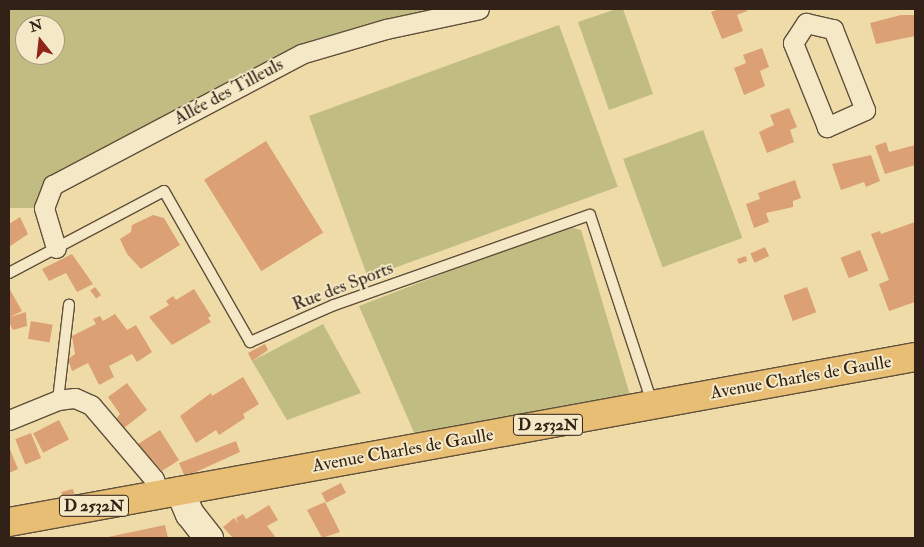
<!DOCTYPE html>
<html>
<head>
<meta charset="utf-8">
<style>
  body { margin:0 }
  #map { position:relative; width:924px; height:547px; overflow:hidden; background:#eedba8; font-family:"IM FELL Double Pica",serif }
  div>[style] { position:absolute }
  .green>* { inset:0; background:#c1bd82; transform-origin:0 0 }
  .building>* { inset:0; background:#dba174; transform-origin:0 0 }
  .roads { filter:drop-shadow(1px 0 #60503b) drop-shadow(-1px 0 #60503b) drop-shadow(0 1px #60503b) drop-shadow(0 -1px #60503b) }
  .lane>* { height:10px; margin:-5px; padding:0 5px; transform-origin:5px; border-radius:5px; background:#f4e8c6 }
  .street>* { height:19px; margin:-9.5px; padding:0 9.5px; transform-origin:9.5px; border-radius:9.5px; background:#f4e8c6 }
  .secondary>* { height:28px; margin:-14px; padding:0 14px; transform-origin:14px; border-radius:14px; background:#f4e8c6 }
  .primary>* { height:28px; margin:-14px; padding:0 14px; transform-origin:14px; border-radius:14px; background:#e7be74 }
  span { translate:-50% -50%; white-space:nowrap; text-align:center; line-height:1.15; -webkit-text-stroke:4px #f4e8c6; paint-order:stroke }
  .shield-label span { padding:1px 4px; background:#f4e8c6; border:1px solid; border-radius:4px; -webkit-text-stroke-width:0 }
  .shield-label { font-size:16px; color:#312117; font-weight:700 }
  .street-label { font-size:18px; color:#312117 }
  .frame { position:absolute; inset:0; border:10px solid #312117; pointer-events:none }
  .north { position:absolute; left:15px; top:15px; width:50px; height:50px; box-sizing:border-box; background:#f4e8c6; border:1px solid #a69880; border-radius:50%; rotate:344deg; font-size:14px; font-weight:700; line-height:20px; text-align:center; color:#312117 }
  .north::after { content:''; display:block; margin:auto; width:18px; height:22px; background:#8f2418; clip-path:polygon(50% 0,100% 100%,50% 72%,0 100%) }
</style>
</head>
<body>
<div id="map">
  <div class="green">
    <div style="clip-path:polygon(evenodd,9px 9px,478px 9px,301px 54px,54px 185px,44px 208px,9px 208px,9px 9px,25px 25px,55px 25px,55px 55px,25px 55px,25px 25px)"></div>
    <div style="clip-path:polygon(616px 9px,623px 9px,653px 94px,609px 110px,578px 22px)"></div>
    <div style="left:559px;top:25px;width:172px;height:266px;rotate:70deg"></div>
    <div style="left:703px;top:130px;width:115px;height:85px;rotate:70deg"></div>
    <div style="clip-path:polygon(566px 226px,581px 230px,630px 395px,416px 437px,359px 306px)"></div>
    <div style="clip-path:polygon(323px 324px,361px 393px,287px 420px,252px 361px)"></div>
  </div>
  <div class="building">
    <div style="clip-path:polygon(719px 9px,746px 9px,747px 11px,737px 15px,743px 31px,722px 39px,711px 12px)"></div>
    <div style="clip-path:polygon(901px 15px,915px 15px,915px 36px,876px 44px,870px 23px)"></div>
    <div style="clip-path:polygon(762px 48px,769px 67px,760px 71px,765px 86px,744px 95px,734px 68px,746px 63px,743px 55px)"></div>
    <div style="clip-path:polygon(789px 108px,797px 127px,790px 130px,794px 142px,767px 153px,759px 132px,774px 125px,770px 115px)"></div>
    <div style="left:266px;top:141px;width:108px;height:73px;rotate:58deg"></div>
    <div style="clip-path:polygon(886px 142px,889px 152px,915px 145px,915px 165px,885px 174px,875px 146px)"></div>
    <div style="clip-path:polygon(871px 155px,880px 181px,866px 187px,864px 182px,841px 190px,832px 164px)"></div>
    <div style="clip-path:polygon(795px 180px,801px 198px,793px 201px,793px 207px,766px 213px,769px 222px,754px 228px,746px 204px,760px 199px,758px 193px)"></div>
    <div style="clip-path:polygon(153px 215px,164px 218px,180px 245px,141px 269px,127px 254px,120px 239px,131px 232px,132px 225px)"></div>
    <div style="clip-path:polygon(20px 217px,28px 234px,9px 247px,9px 224px)"></div>
    <div style="clip-path:polygon(915px 222px,915px 302px,889px 311px,879px 284px,889px 280px,871px 234px,880px 231px,881px 234px)"></div>
    <div style="left:765px;top:247px;width:10px;height:16px;rotate:66deg"></div>
    <div style="left:860px;top:250px;width:22px;height:21px;rotate:68deg"></div>
    <div style="clip-path:polygon(72px 254px,93px 284px,77px 292px,66px 273px,49px 281px,42px 269px)"></div>
    <div style="clip-path:polygon(746px 256px,747px 261px,739px 264px,737px 259px)"></div>
    <div style="left:95px;top:287px;width:10px;height:6px;rotate:53deg"></div>
    <div style="left:807px;top:287px;width:27px;height:25px;rotate:70deg"></div>
    <div style="clip-path:polygon(9px 288px,22px 311px,10px 317px,26px 312px,27px 326px,13px 330px,9px 322px)"></div>
    <div style="clip-path:polygon(194px 289px,211px 316px,208px 318px,211px 322px,172px 345px,149px 317px,169px 305px,166px 301px,173px 296px,176px 300px)"></div>
    <div style="clip-path:polygon(115px 314px,127px 330px,136px 325px,152px 352px,137px 362px,132px 354px,109px 366px,114px 377px,99px 385px,88px 363px,72px 371px,68px 359px,75px 354px,72px 336px,96px 324px,93px 319px,100px 316px,103px 321px)"></div>
    <div style="left:31px;top:321px;width:22px;height:18px;rotate:10deg"></div>
    <div style="clip-path:polygon(265px 344px,268px 350px,252px 361px,248px 353px)"></div>
    <div style="clip-path:polygon(243px 377px,259px 404px,243px 414px,245px 418px,219px 435px,216px 430px,196px 443px,180px 416px,211px 393px,212px 396px)"></div>
    <div style="clip-path:polygon(127px 383px,147px 410px,124px 428px,116px 419px,120px 414px,108px 397px)"></div>
    <div style="left:59px;top:420px;width:22px;height:29px;rotate:63deg"></div>
    <div style="clip-path:polygon(160px 430px,179px 460px,162px 471px,138px 444px)"></div>
    <div style="left:31px;top:433px;width:27px;height:17px;rotate:68deg"></div>
    <div style="clip-path:polygon(236px 441px,240px 452px,185px 477px,179px 463px)"></div>
    <div style="clip-path:polygon(9px 447px,18px 469px,9px 473px)"></div>
    <div style="left:341px;top:483px;width:11px;height:22px;rotate:63deg"></div>
    <div style="left:73px;top:489px;width:8px;height:12px;rotate:76deg"></div>
    <div style="clip-path:polygon(325px 502px,340px 532px,322px 538px,307px 510px)"></div>
    <div style="clip-path:polygon(269px 505px,278px 520px,267px 526px,276px 538px,233px 538px,223px 527px,234px 518px,238px 523px,236px 518px,243px 514px,246px 519px)"></div>
    <div style="clip-path:polygon(165px 525px,168px 538px,108px 538px,108px 537px)"></div>
  </div>
  <div class="roads">
    <div class="lane">
      <div style="left:9px;top:273px;width:175px;rotate:-27.9deg"></div>
      <div style="left:164px;top:191px;width:174px;rotate:60.3deg"></div>
      <div style="left:250px;top:342px;width:92px;rotate:-23.8deg"></div>
      <div style="left:334px;top:305px;width:271px;rotate:-19.4deg"></div>
      <div style="left:590px;top:215px;width:198px;rotate:71.7deg"></div>
      <div style="left:58px;top:400px;width:96px;rotate:-83.4deg"></div>
    </div>
    <div class="street">
      <div style="left:806px;top:23px;width:28px;rotate:13deg"></div>
      <div style="left:833px;top:29px;width:87px;rotate:68.4deg"></div>
      <div style="left:865px;top:110px;width:42px;rotate:155.9deg"></div>
      <div style="left:827px;top:127px;width:91px;rotate:-112deg"></div>
      <div style="left:793px;top:43px;width:24px;rotate:-57deg"></div>
      <div style="left:56px;top:248px;width:42px;rotate:-106.7deg"></div>
      <div style="left:44px;top:208px;width:25px;rotate:-69deg"></div>
      <div style="left:53px;top:185px;width:280px;rotate:-27.8deg"></div>
      <div style="left:301px;top:54px;width:89px;rotate:-16.4deg"></div>
      <div style="left:386px;top:29px;width:95px;rotate:-12.1deg"></div>
      <div style="left:9px;top:420px;width:53px;rotate:-22.2deg"></div>
      <div style="left:58px;top:400px;width:17px;rotate:-7deg"></div>
      <div style="left:75px;top:398px;width:17px;rotate:24deg"></div>
      <div style="left:91px;top:405px;width:97px;rotate:49.6deg"></div>
      <div style="left:154px;top:479px;width:17px;rotate:73deg"></div>
    </div>
    <div class="secondary">
      <div style="left:180px;top:491px;width:25px;rotate:67deg"></div>
      <div style="left:190px;top:514px;width:31px;rotate:52deg"></div>
    </div>
    <div class="primary">
      <div style="left:9px;top:522px;width:921px;rotate:-10.32deg"></div>
    </div>
  </div>
  <div class="shield-label">
    <span style="left:548px;top:425px">D 2532N</span>
    <span style="left:94px;top:506px">D 2532N</span>
  </div>
  <div class="street-label">
    <span style="left:229px;top:92px;rotate:-28deg">Allée des Tilleuls</span>
    <span style="left:343px;top:287px;rotate:-21deg">Rue des Sports</span>
    <span style="left:801px;top:378px;rotate:-10deg">Avenue Charles de Gaulle</span>
    <span style="left:403px;top:451px;rotate:-10deg">Avenue Charles de Gaulle</span>
  </div>
  <div class="frame"></div>
  <div class="north">N</div>
</div>
</body>
</html>
